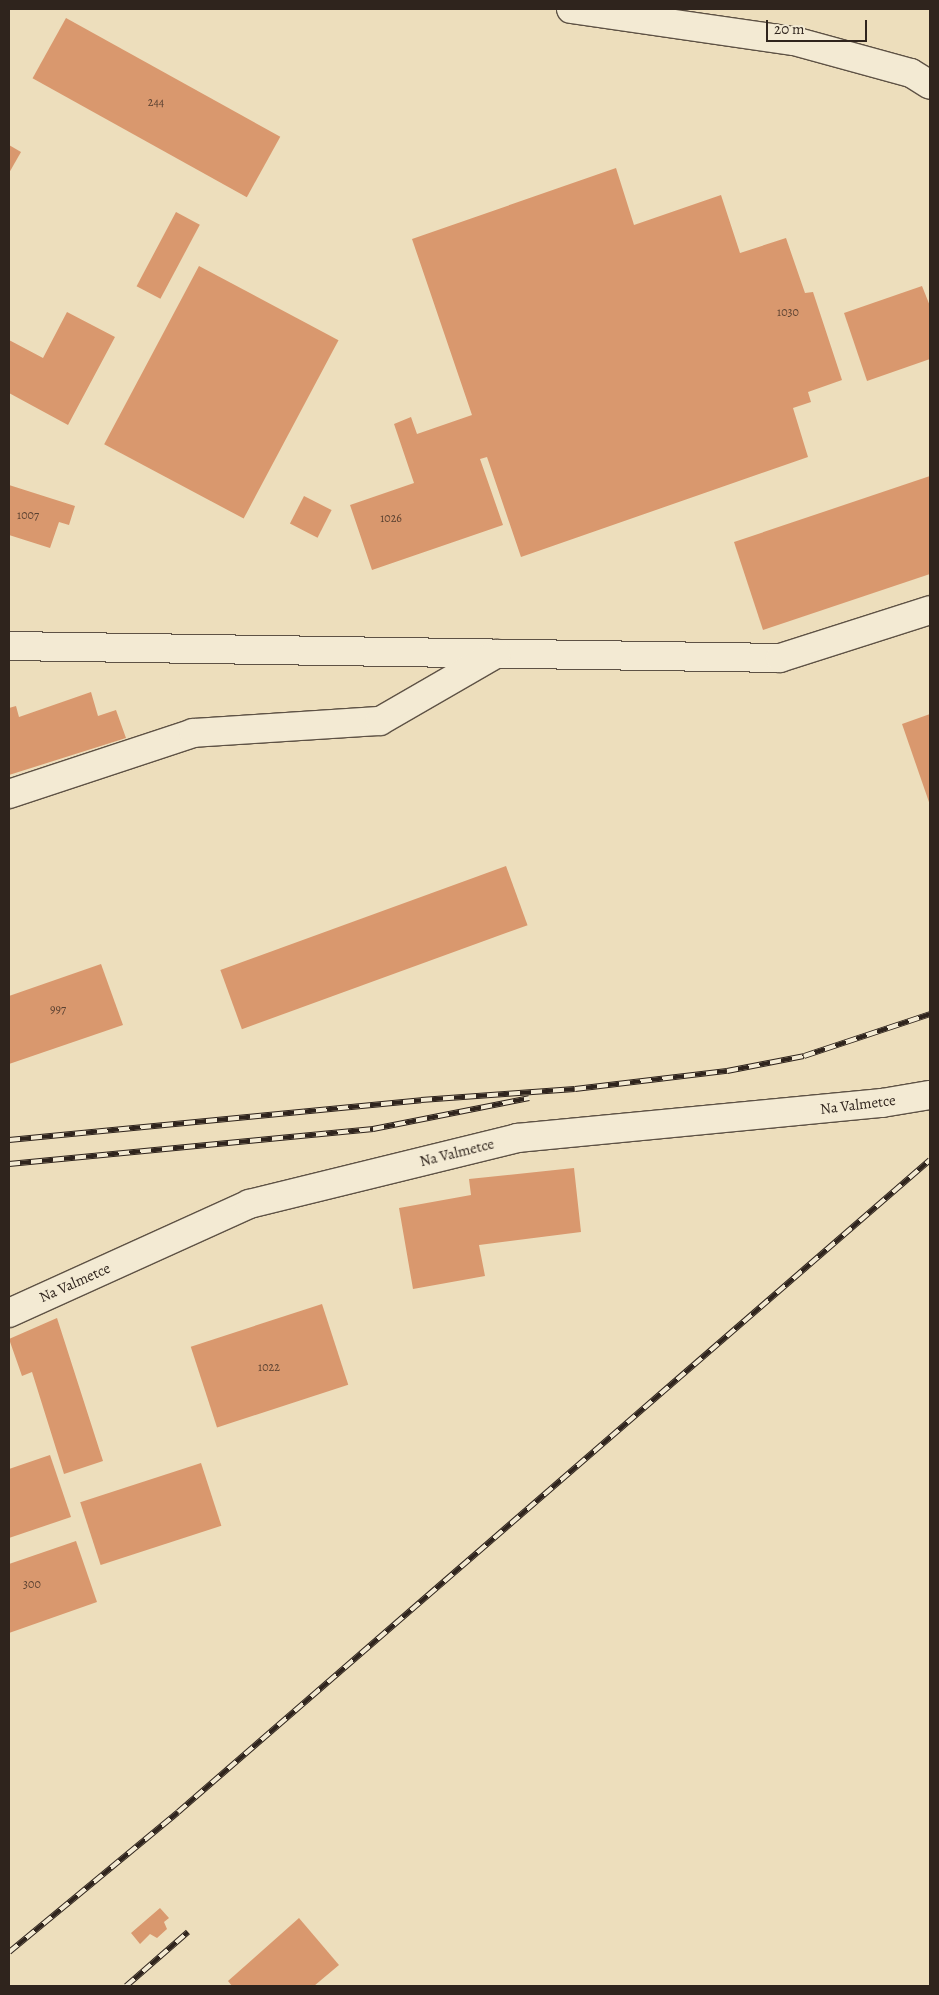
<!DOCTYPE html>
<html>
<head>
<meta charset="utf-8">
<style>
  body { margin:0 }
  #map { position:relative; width:939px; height:1995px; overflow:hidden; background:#eddebc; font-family:Alegreya,serif }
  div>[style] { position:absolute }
  .building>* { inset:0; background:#d9986e; transform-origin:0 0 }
  .roads { filter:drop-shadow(1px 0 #5e5245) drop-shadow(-1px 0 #5e5245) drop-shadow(0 1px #5e5245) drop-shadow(0 -1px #5e5245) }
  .minor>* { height:28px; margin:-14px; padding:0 14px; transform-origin:14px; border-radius:14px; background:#f3ead3 }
  .rail>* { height:5.5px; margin-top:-2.75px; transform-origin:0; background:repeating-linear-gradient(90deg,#f3ead3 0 11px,#2f241d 0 22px); box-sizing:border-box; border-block:1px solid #2f241d }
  span { translate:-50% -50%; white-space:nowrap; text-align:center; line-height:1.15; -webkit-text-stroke:4px #f3ead3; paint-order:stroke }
  .number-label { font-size:12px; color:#5a4131 }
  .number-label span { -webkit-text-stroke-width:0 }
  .street-label { font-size:15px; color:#2f241d }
  .frame { position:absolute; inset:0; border:10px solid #2f241d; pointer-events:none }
  .scale { position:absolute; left:766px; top:20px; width:101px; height:22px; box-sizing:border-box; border:2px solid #2f241d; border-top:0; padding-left:6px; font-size:15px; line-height:18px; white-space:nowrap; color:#2f241d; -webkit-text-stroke:4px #f3ead3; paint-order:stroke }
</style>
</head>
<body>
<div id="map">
  <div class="building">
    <div style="left:66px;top:18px;width:245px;height:69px;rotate:29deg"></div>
    <div style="clip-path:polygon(9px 145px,21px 152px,9px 173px)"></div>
    <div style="clip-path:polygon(616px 168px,634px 225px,721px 195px,740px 253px,786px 238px,805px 293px,813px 292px,842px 380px,808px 392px,811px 402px,793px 408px,808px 457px,521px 557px,487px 457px,480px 459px,503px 525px,372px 570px,350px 505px,414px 483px,394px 424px,411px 417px,417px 434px,472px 415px,412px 239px)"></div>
    <div style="left:176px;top:212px;width:27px;height:84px;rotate:28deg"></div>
    <div style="left:199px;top:266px;width:158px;height:202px;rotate:28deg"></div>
    <div style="clip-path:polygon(922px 286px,930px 306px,930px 359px,867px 381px,844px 313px)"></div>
    <div style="clip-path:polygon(67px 312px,115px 337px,68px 425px,9px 393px,9px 340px,43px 358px)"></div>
    <div style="clip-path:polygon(930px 476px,930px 574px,763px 630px,734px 542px)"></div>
    <div style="clip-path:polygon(9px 485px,75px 506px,69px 525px,59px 522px,50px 548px,9px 535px)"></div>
    <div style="left:304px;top:496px;width:31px;height:31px;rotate:27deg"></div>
    <div style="clip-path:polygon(91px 692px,98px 716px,116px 710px,126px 738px,9px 775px,9px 708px,16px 706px,19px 717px)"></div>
    <div style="clip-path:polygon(930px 714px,930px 805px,902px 724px)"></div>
    <div style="left:506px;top:866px;width:63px;height:304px;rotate:70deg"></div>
    <div style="clip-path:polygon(101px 964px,123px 1025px,9px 1064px,9px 996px)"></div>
    <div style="clip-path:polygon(574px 1168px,581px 1232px,479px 1245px,485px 1276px,413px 1289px,399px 1208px,471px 1195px,469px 1179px)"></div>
    <div style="left:322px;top:1304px;width:85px;height:138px;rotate:72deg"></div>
    <div style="clip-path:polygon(57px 1318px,103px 1461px,64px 1474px,32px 1372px,22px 1376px,9px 1339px)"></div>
    <div style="clip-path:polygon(50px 1455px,71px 1517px,9px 1538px,9px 1469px)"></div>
    <div style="left:201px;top:1463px;width:66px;height:127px;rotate:72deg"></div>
    <div style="clip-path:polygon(76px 1541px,97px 1602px,9px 1633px,9px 1564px)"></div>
    <div style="clip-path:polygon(160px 1908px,169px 1918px,164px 1922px,167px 1929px,157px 1938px,150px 1934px,140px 1944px,131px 1933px)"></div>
    <div style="clip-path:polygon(299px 1918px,339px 1965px,314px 1986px,232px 1986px,228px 1981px)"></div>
  </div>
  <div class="roads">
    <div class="minor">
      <div style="left:571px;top:9px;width:225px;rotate:8.2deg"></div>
      <div style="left:794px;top:41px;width:121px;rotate:15.3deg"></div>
      <div style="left:911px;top:73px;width:22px;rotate:32deg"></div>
      <div style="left:9px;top:646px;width:771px;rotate:0.89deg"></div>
      <div style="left:780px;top:658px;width:157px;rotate:-17.7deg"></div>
      <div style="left:9px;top:794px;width:194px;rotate:-18.3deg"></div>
      <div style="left:193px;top:733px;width:187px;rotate:-3.7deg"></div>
      <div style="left:380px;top:721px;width:134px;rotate:-30deg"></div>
      <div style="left:9px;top:1313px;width:264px;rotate:-24.4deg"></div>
      <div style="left:249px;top:1204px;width:276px;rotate:-13.8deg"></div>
      <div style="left:517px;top:1138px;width:367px;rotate:-5.5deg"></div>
      <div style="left:882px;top:1103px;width:49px;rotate:-9.5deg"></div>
    </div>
  </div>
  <div class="rail">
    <div style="left:9px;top:1140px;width:414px;rotate:-5.5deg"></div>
    <div style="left:421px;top:1100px;width:154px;rotate:-4.1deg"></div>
    <div style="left:575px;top:1089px;width:153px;rotate:-6.8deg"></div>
    <div style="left:727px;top:1071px;width:78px;rotate:-11deg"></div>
    <div style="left:804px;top:1056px;width:133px;rotate:-18.4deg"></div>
    <div style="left:9px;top:1164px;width:366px;rotate:-5.5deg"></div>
    <div style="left:373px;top:1129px;width:159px;rotate:-11.2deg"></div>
    <div style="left:9px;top:1952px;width:219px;rotate:-39.6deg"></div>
    <div style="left:178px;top:1812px;width:995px;rotate:-40.93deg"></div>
    <div style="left:126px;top:1986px;width:82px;rotate:-41.1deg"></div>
  </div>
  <div class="number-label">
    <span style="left:156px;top:103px">244</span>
    <span style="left:788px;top:313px">1030</span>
    <span style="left:28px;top:516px">1007</span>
    <span style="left:391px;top:519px">1026</span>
    <span style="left:58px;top:1010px">997</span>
    <span style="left:269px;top:1368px">1022</span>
    <span style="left:32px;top:1585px">300</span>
  </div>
  <div class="street-label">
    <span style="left:858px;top:1105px;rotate:-7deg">Na Valmetce</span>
    <span style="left:457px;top:1153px;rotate:-14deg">Na Valmetce</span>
    <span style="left:75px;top:1283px;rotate:-24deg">Na Valmetce</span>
  </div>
  <div class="frame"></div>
  <div class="scale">20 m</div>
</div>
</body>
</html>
